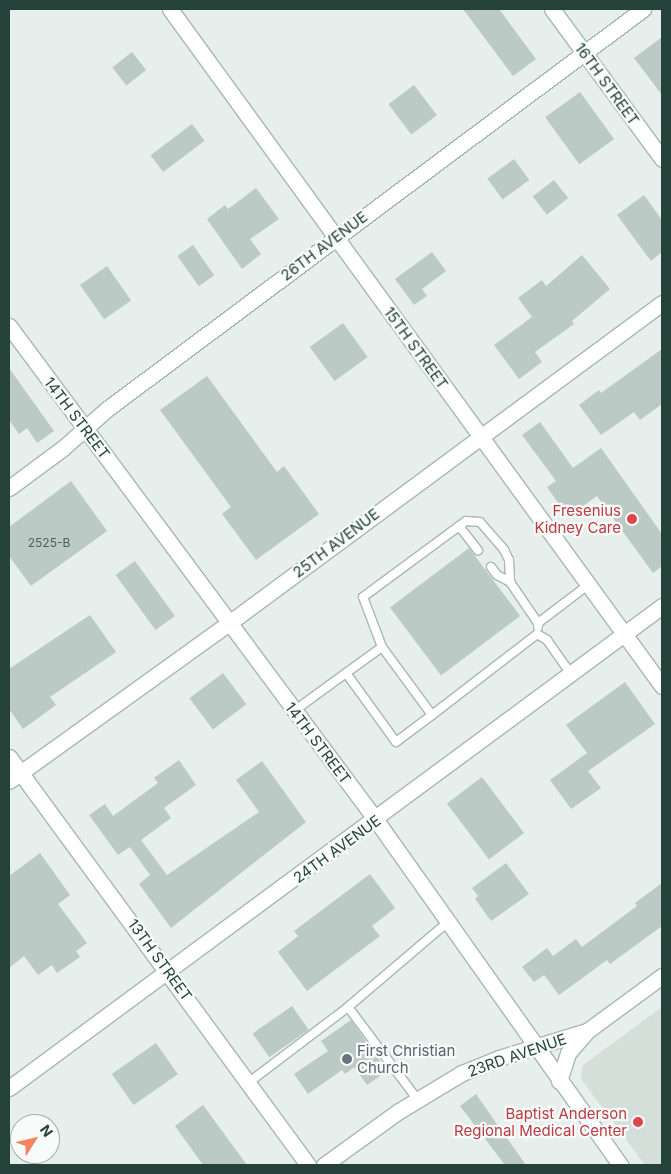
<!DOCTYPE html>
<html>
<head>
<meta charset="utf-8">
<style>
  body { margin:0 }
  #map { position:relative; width:671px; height:1174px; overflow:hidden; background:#e6efeb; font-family:Inter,sans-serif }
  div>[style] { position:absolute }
  .built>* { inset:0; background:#d4dfda }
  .building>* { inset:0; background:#bbcac4; transform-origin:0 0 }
  .roads { filter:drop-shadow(1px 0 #a8b8b2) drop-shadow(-1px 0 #a8b8b2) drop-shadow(0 1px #a8b8b2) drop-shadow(0 -1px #a8b8b2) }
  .service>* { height:8px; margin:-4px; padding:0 4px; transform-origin:4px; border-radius:4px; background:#fff }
  .minor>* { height:15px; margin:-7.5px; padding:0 7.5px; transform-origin:7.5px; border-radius:7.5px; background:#fff }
  .tertiary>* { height:15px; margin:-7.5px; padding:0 7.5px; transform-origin:7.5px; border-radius:7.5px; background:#fff }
  .secondary>* { height:15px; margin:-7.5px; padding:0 7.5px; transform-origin:7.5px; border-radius:7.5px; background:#fff }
  .dots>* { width:14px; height:14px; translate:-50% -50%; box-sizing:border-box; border:2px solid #f7fbf9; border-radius:50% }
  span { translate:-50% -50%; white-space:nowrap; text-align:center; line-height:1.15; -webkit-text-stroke:4.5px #f7fbf9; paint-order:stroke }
  .number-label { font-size:12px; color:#4a645c }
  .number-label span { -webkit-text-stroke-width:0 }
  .street-label { font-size:15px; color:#24423a }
  .health-label { font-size:15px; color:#be3a42 }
  .right { translate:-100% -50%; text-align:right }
  .worship-label { font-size:15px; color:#5b616d }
  .left { translate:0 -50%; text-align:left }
  .frame { position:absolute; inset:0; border:10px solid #24423a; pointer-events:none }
  .north { position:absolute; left:10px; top:1114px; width:50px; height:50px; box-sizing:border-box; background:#f7fbf9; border:1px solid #a3b1ad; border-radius:50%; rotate:54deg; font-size:14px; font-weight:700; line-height:20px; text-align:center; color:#24423a }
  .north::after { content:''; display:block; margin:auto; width:18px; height:22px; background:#f4845f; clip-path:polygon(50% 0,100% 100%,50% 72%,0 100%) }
</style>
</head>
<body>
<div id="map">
  <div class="built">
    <div style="clip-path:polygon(662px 1007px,662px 1165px,645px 1165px,581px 1079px,583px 1065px)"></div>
  </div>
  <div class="building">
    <div style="clip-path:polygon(463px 9px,499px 9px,536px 59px,513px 76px)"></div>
    <div style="clip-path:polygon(662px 37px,662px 95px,634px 58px)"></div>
    <div style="left:132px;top:52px;width:23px;height:25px;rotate:52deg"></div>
    <div style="left:414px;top:85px;width:38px;height:32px;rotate:53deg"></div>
    <div style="left:580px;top:92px;width:58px;height:43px;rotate:54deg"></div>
    <div style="left:192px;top:124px;width:21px;height:52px;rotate:53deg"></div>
    <div style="left:514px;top:159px;width:26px;height:33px;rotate:54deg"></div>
    <div style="left:554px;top:180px;width:23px;height:27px;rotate:52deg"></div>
    <div style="clip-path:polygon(256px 188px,279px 219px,250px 239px,261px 254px,242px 269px,207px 219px,225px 205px,228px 209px)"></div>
    <div style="clip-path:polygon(644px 195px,662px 220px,662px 252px,651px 261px,617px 215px)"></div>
    <div style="left:193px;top:245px;width:37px;height:19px;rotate:55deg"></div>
    <div style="clip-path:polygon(432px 252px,446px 271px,422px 289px,427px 296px,414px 305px,395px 279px)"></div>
    <div style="clip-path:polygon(582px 255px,610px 289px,572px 321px,574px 324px,535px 352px,542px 362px,519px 379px,494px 345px,532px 317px,518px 298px,542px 280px,546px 286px)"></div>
    <div style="left:107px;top:266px;width:42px;height:33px;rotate:55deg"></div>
    <div style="left:343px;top:323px;width:42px;height:41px;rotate:54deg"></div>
    <div style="clip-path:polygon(662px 349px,662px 404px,640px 420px,634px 412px,601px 435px,579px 405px,599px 390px,601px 393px)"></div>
    <div style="clip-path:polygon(9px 368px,54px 431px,37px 443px,27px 428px,19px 434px,9px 420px)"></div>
    <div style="clip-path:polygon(207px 376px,277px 472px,284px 466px,319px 514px,256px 560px,222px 514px,231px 507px,160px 410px)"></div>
    <div style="clip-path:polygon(540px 422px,573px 468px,601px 448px,662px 534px,662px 566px,653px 573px,597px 496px,568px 517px,547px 487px,556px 481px,522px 435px)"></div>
    <div style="clip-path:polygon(71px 481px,107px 531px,31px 586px,9px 556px,9px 527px)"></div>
    <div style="left:469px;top:548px;width:85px;height:99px;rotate:53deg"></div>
    <div style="left:135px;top:561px;width:68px;height:24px;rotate:54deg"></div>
    <div style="clip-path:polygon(90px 615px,116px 652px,50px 697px,56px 705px,23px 729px,9px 709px,9px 669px)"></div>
    <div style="left:223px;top:673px;width:39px;height:42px;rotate:53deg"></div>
    <div style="clip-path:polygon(625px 682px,655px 724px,588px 771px,601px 788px,571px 809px,550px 780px,587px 753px,566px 725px)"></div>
    <div style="clip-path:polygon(179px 760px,196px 785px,164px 808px,171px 818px,141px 840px,167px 875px,259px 812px,236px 780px,262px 761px,306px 822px,171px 928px,139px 884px,150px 875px,130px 847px,118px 855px,89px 815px,105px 804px,113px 816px,158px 783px,154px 778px)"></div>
    <div style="left:482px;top:777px;width:70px;height:44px;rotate:53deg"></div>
    <div style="clip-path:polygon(40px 853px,70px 895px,58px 904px,87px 943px,76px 951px,80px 957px,57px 973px,52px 965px,38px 975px,24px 956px,9px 968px,9px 876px)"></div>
    <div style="clip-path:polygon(506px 863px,529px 894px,491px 921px,475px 899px,478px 896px,472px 888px)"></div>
    <div style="clip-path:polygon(370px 874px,395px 908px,372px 926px,380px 936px,307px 991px,278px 952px,298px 936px,294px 931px)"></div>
    <div style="clip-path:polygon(662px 883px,662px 926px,610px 964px,607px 960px,559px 995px,544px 975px,534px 982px,522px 967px,547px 948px,553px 956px,576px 939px,582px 947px,637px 906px,635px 903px)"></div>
    <div style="left:292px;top:1006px;width:29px;height:48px;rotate:55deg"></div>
    <div style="clip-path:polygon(351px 1020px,387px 1071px,367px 1085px,354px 1067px,345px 1074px,342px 1070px,308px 1094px,294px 1074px,328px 1051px,321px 1041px)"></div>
    <div style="left:156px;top:1043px;width:38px;height:54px;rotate:55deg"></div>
    <div style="clip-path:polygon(476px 1094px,506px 1137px,526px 1165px,505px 1165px,460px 1106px)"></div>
    <div style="clip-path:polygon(203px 1105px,247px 1165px,203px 1165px,175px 1126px)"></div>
  </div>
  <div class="roads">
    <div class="service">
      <div style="left:459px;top:526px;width:31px;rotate:52deg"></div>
      <div style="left:491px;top:567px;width:10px;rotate:53deg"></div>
      <div style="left:497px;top:575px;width:15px;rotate:28deg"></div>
      <div style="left:538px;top:627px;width:4px;rotate:-90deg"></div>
      <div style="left:538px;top:623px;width:63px;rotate:-37.2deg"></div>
      <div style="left:382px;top:647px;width:53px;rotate:-110.8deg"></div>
      <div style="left:363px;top:597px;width:128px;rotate:-36.4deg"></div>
      <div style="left:466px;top:521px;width:14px;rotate:4deg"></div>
      <div style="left:480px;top:522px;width:37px;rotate:49deg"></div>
      <div style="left:504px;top:550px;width:11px;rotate:63deg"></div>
      <div style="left:509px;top:560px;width:22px;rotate:87deg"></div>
      <div style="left:510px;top:582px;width:50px;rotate:55.7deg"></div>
      <div style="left:294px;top:711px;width:64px;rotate:-36.2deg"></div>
      <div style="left:346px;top:673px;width:44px;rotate:-35.8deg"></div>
      <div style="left:382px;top:647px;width:84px;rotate:53.7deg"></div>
      <div style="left:432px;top:715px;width:45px;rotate:143.1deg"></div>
      <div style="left:396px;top:742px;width:85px;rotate:-125.9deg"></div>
      <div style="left:432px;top:715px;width:133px;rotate:-37.6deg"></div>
      <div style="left:537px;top:634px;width:12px;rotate:31deg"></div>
      <div style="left:547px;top:640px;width:42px;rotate:54.8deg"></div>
      <div style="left:348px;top:1007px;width:115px;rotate:53.1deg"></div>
      <div style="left:248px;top:1083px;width:126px;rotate:-37.2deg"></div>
      <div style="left:348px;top:1007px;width:131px;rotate:-40.4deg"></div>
    </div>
    <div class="minor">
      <div style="left:170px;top:9px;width:837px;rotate:53.99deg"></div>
      <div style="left:552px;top:9px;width:186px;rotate:53.7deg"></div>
      <div style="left:9px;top:488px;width:67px;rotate:-36.5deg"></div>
      <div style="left:63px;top:448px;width:59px;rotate:-41.6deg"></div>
      <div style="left:107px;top:409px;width:669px;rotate:-36.73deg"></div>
      <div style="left:9px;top:757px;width:506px;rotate:53.76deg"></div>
      <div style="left:9px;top:781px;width:271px;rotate:-35.7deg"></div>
      <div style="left:229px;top:623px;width:538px;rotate:-36.47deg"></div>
    </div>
    <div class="tertiary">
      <div style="left:9px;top:326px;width:615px;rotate:53.39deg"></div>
    </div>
    <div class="secondary">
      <div style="left:376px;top:820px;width:423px;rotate:54.7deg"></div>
      <div style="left:559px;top:1081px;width:29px;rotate:-72deg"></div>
      <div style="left:568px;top:1053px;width:29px;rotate:-49deg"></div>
      <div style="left:587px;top:1031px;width:93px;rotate:-36.3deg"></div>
      <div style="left:9px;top:1088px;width:812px;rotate:-36.43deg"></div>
      <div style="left:324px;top:1165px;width:92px;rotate:-35.8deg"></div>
      <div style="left:399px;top:1111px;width:74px;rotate:-31.1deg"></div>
      <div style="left:462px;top:1073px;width:40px;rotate:-22deg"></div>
      <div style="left:499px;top:1058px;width:92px;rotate:-17.1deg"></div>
    </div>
  </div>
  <div class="dots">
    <div style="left:632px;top:519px;background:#e0444e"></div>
    <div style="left:347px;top:1059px;background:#6b7280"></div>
    <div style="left:638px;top:1122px;background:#e0444e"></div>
  </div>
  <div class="number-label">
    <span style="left:49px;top:543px">2525-B</span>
  </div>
  <div class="street-label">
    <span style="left:607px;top:84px;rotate:54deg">16TH STREET</span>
    <span style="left:324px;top:246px;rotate:-37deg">26TH AVENUE</span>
    <span style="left:416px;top:348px;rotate:54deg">15TH STREET</span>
    <span style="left:77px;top:418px;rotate:53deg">14TH STREET</span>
    <span style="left:336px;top:543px;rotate:-37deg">25TH AVENUE</span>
    <span style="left:318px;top:743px;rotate:53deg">14TH STREET</span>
    <span style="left:337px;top:849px;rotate:-36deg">24TH AVENUE</span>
    <span style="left:160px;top:960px;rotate:54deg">13TH STREET</span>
    <span style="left:517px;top:1055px;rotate:-19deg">23RD AVENUE</span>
  </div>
  <div class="health-label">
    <span class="right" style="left:621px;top:519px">Fresenius<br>Kidney Care</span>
    <span class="right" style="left:627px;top:1122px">Baptist Anderson<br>Regional Medical Center</span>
  </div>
  <div class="worship-label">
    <span class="left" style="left:357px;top:1059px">First Christian<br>Church</span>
  </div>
  <div class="frame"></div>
  <div class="north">N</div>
</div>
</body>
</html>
